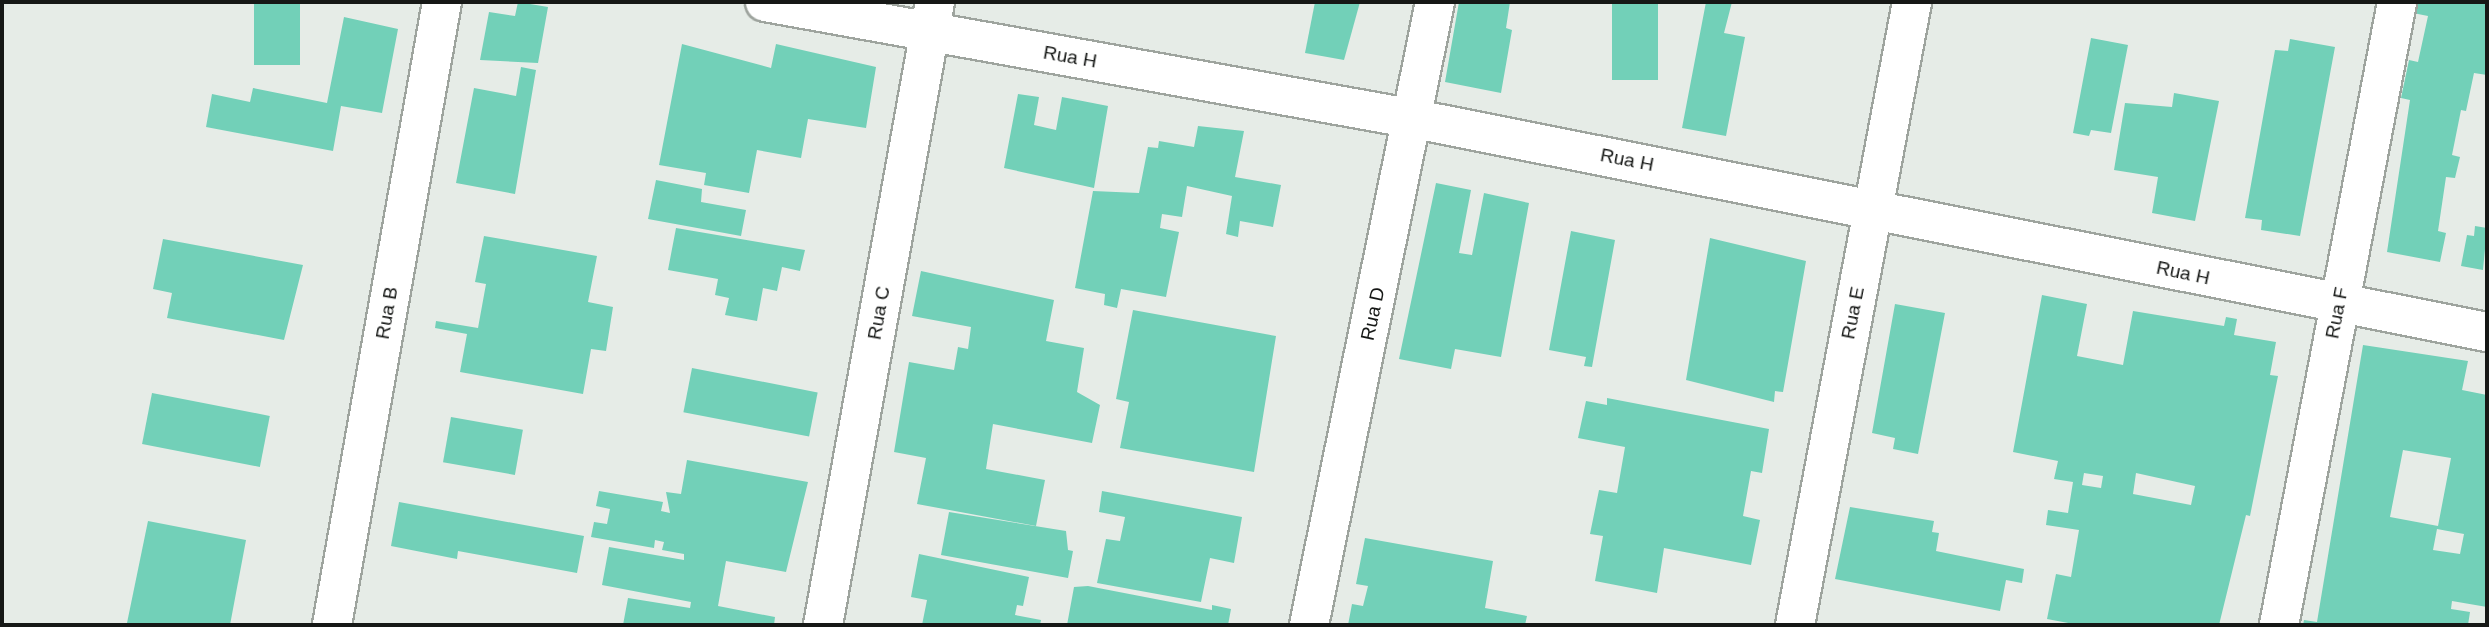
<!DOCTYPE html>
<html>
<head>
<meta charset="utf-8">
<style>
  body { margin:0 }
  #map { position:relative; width:2489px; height:627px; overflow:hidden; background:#e6ece7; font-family:Helvetica,sans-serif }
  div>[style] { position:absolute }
  .building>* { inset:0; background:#72d0b8; transform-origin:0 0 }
  .roads { filter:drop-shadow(2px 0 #9ea49e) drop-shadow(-2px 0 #9ea49e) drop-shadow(0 2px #9ea49e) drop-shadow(0 -2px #9ea49e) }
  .minor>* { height:38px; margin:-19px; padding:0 19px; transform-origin:19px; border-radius:19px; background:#fff }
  span { translate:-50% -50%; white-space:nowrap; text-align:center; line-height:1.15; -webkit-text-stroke:5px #fff; paint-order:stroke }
  .street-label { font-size:19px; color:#161816 }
  .frame { position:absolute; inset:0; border:4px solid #161816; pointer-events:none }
</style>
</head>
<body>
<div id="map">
  <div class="building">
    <div style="left:254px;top:2px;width:46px;height:63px"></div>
    <div style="clip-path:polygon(518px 2px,548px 7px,538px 63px,480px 60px,489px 12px,515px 16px)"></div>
    <div style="clip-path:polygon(1315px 2px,1360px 2px,1344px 60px,1305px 53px)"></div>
    <div style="clip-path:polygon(1459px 2px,1510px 2px,1506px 28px,1512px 30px,1501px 93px,1445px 82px)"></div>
    <div style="left:1612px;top:2px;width:46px;height:78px"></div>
    <div style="clip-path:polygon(1706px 2px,1732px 2px,1724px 33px,1745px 37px,1726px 136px,1682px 128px)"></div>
    <div style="clip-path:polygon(2415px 2px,2487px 2px,2487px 75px,2474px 73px,2466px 111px,2461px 110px,2452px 155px,2460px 157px,2455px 178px,2446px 177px,2438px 231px,2446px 233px,2440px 262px,2387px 252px,2410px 100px,2401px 98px,2409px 60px,2418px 62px,2428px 16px,2413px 13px)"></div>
    <div style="clip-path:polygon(344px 17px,398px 29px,382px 113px,341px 106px,333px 151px,206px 127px,212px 94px,250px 102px,253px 88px,327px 103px)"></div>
    <div style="clip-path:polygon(2091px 38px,2128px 45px,2111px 133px,2091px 130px,2089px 136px,2073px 133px)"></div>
    <div style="clip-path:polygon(2290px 39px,2335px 47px,2300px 236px,2261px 230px,2262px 220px,2245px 218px,2275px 50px,2288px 51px)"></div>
    <div style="clip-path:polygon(682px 44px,771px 68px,776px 44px,876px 67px,866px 128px,808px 119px,801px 158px,757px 150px,749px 193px,704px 185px,706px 173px,659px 165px)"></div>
    <div style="clip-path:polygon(521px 67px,536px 70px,515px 194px,456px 183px,474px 88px,516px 96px)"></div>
    <div style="clip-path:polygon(2174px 93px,2219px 101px,2195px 221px,2152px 213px,2158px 177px,2114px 170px,2125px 103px,2172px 107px)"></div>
    <div style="clip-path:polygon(1018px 94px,1039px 97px,1034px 125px,1056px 130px,1062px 97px,1108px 106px,1094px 188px,1004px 168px)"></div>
    <div style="clip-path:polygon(1198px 126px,1244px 131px,1235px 177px,1281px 185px,1273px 227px,1240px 221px,1238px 237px,1226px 234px,1232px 196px,1187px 186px,1182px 217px,1162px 214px,1160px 228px,1179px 232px,1166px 297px,1121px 289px,1117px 308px,1104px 305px,1105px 294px,1075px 288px,1093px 191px,1139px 193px,1148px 147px,1158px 148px,1159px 141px,1194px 147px)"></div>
    <div style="clip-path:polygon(656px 180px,702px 189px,701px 202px,746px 210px,741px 236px,648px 219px)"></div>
    <div style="clip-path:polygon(1436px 183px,1471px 190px,1459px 253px,1472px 255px,1484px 193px,1529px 203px,1501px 357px,1455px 349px,1451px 369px,1399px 359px)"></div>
    <div style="clip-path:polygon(2475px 226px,2487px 228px,2483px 270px,2461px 266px,2467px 235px,2474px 236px)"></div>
    <div style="clip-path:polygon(676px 228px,805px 250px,800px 271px,782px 267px,777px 291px,763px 288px,757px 321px,725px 315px,729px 298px,715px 295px,718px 279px,668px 270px)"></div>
    <div style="clip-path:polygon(1571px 231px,1615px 240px,1592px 367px,1584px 366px,1586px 357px,1549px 350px)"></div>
    <div style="clip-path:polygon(484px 236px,597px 256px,588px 302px,613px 307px,606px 351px,591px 349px,583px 394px,460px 372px,467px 334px,435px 328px,436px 321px,478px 328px,486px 284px,475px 282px)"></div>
    <div style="clip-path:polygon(1710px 238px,1806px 261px,1783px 392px,1775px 391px,1774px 402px,1686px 380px)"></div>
    <div style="clip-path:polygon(163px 239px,303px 265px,284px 340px,167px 318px,172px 293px,153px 289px)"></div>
    <div style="clip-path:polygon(921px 271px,1054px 300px,1046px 341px,1084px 348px,1077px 392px,1100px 405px,1092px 443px,993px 424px,986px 469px,1045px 480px,1036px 526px,917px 504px,926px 458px,894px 452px,909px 362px,954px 370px,958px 347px,968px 349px,971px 327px,912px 316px)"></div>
    <div style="clip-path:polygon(evenodd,2042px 295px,2087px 304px,2077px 356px,2123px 365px,2133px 311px,2224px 326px,2226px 317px,2237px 319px,2234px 335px,2276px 342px,2270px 375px,2278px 376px,2250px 516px,2246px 515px,2219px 625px,2079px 625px,2047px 619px,2056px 574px,2071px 577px,2079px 530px,2046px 525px,2048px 510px,2068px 513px,2073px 482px,2054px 479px,2058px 461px,2013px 452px,2042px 295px,2084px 473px,2103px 476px,2101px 488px,2082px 485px,2084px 473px,2042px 295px,2136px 473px,2195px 486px,2191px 505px,2133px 494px,2136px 473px)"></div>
    <div style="clip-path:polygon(1895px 304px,1945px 313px,1918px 454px,1893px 449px,1895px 438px,1872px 433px)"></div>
    <div style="clip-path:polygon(1133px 310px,1276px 336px,1254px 472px,1120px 448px,1129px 402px,1116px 399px)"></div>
    <div style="clip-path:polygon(evenodd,2363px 345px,2468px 361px,2462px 390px,2487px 395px,2487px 607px,2452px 601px,2451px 609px,2470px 612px,2468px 625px,2303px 625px,2304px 620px,2317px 622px,2363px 345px,2403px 450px,2451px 458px,2438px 526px,2390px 517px,2403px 450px,2363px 345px,2437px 529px,2464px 534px,2460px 554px,2433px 550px,2437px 529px)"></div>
    <div style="left:692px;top:368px;width:128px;height:45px;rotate:11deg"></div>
    <div style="left:152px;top:393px;width:120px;height:52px;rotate:11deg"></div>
    <div style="clip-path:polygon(1607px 398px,1769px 429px,1762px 473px,1751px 471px,1743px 516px,1760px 520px,1751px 565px,1664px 548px,1657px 593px,1595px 581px,1603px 536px,1590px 534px,1599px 490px,1617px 493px,1625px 447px,1578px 438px,1586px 401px,1607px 405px)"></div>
    <div style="left:451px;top:417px;width:73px;height:46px;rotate:10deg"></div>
    <div style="clip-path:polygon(687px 460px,808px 482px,786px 572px,726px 561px,718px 606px,775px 617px,774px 625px,623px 625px,628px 598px,690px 608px,691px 602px,602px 585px,609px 547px,684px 560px,684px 554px,662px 550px,664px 542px,655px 540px,654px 548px,591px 537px,594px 522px,607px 524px,610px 509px,596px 506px,599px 491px,663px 502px,661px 511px,670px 513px,666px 492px,681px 494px)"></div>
    <div style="clip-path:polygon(1102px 491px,1242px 517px,1234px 563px,1210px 558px,1201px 602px,1097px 583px,1106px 539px,1120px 541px,1125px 517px,1099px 512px)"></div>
    <div style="clip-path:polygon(399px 502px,584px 536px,577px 573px,458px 551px,457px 559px,391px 546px)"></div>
    <div style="clip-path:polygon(1850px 507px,1934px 521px,1932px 532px,1939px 533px,1936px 551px,2024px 569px,2022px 583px,2006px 580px,2000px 611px,1835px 579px)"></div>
    <div style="clip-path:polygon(949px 512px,1066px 531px,1068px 550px,1073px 551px,1068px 578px,941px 555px)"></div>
    <div style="clip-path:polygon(148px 521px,246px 540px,230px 625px,127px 623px)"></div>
    <div style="clip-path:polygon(1365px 538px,1493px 561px,1485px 608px,1527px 616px,1525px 625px,1348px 625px,1352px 604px,1363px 606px,1368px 586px,1356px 584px)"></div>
    <div style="clip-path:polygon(919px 554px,1029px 577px,1023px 606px,1017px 605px,1015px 615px,1041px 620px,1040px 625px,922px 625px,927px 600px,911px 597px)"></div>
    <div style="clip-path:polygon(1088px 586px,1212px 610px,1212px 605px,1231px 609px,1228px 625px,1067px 625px,1074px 587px)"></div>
  </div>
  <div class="roads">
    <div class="minor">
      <div style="left:765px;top:2px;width:666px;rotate:10.21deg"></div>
      <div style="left:1420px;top:120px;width:1088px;rotate:11.24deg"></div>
      <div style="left:332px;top:625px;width:633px;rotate:-79.99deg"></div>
      <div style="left:823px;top:625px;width:633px;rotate:-79.81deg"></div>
      <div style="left:1309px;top:625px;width:636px;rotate:-78.57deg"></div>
      <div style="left:1795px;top:625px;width:634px;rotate:-79.36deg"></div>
      <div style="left:2279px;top:625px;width:634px;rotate:-79.27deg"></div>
    </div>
  </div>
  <div class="street-label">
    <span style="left:1070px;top:57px;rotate:10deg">Rua H</span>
    <span style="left:1627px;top:160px;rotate:11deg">Rua H</span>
    <span style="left:2183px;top:273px;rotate:12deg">Rua H</span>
    <span style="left:387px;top:313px;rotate:-80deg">Rua B</span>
    <span style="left:879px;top:313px;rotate:-80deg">Rua C</span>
    <span style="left:1853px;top:313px;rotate:-79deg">Rua E</span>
    <span style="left:2337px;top:313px;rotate:-79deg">Rua F</span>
    <span style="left:1373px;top:314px;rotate:-78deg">Rua D</span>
  </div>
  <div class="frame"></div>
</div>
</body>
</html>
